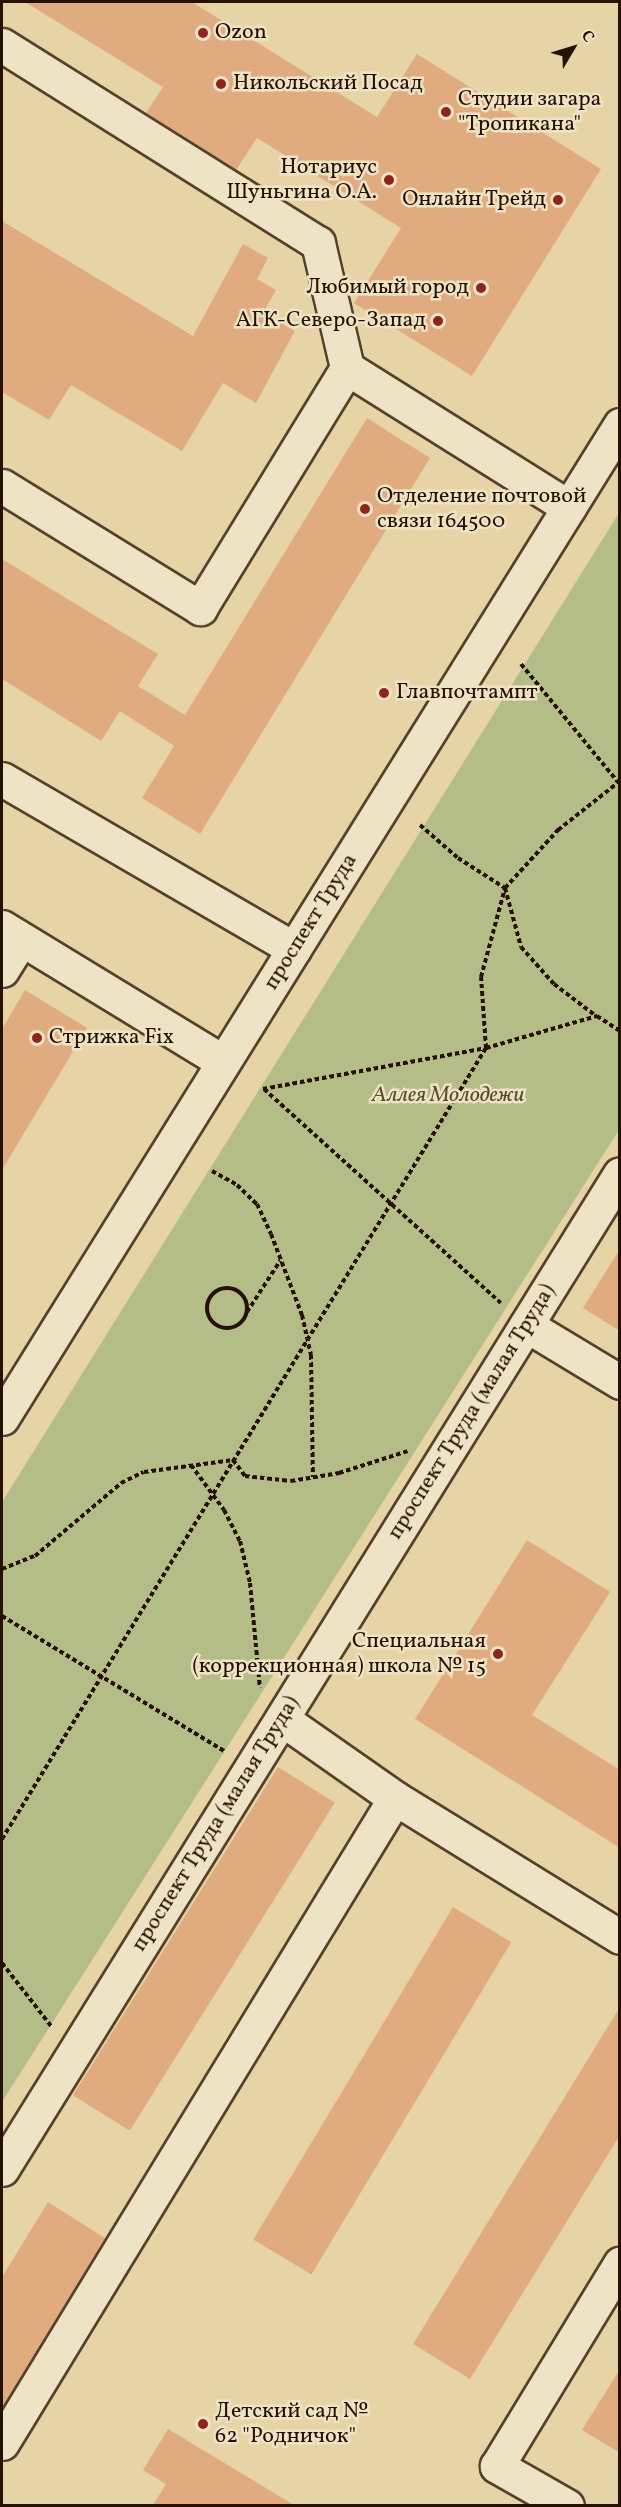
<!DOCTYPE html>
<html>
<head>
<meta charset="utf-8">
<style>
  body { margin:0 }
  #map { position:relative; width:621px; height:2507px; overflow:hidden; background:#e7d4a6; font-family:Vollkorn,serif }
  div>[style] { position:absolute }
  .green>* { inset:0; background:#b4bd88 }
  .building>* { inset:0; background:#e0ac7f; transform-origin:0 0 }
  .path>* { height:4px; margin-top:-2px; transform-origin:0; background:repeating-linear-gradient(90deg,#261000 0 4.5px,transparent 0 7.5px) }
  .path>.ring { margin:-2px; padding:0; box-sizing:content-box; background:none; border:4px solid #261000; border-radius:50% }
  .roads { filter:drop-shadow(2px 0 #56412a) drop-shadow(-2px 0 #56412a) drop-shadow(0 2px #56412a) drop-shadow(0 -2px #56412a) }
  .minor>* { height:33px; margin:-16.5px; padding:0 16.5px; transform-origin:16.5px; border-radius:16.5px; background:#efe3c5 }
  .dots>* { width:16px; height:16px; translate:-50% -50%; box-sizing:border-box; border:3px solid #efe3c5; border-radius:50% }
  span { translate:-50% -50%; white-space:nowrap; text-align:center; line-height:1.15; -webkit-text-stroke:5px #efe3c5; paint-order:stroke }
  .poi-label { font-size:22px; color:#261000 }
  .left { translate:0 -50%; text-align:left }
  .right { translate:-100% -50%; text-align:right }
  .street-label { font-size:22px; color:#261000 }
  .park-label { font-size:22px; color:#584d30; font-style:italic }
  .frame { position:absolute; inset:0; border:3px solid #261000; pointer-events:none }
  .north { position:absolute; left:543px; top:18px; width:60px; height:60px; -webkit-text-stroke:4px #efe3c5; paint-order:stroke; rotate:52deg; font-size:16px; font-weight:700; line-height:24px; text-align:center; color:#261000 }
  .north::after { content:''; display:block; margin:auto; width:21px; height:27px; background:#261000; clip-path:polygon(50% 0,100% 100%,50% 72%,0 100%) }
</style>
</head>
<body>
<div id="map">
  <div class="green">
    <div style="clip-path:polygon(619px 513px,619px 1130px,2px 2102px,2px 1502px)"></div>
  </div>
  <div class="building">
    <div style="clip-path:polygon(25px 2px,192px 2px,377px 117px,417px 54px,601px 169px,472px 376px,354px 303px,401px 228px,257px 138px,236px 170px,146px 113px,163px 87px)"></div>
    <div style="clip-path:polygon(2px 221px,193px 336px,243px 244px,268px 258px,257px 279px,276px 290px,263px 313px,295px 331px,256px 403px,223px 383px,182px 451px,71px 385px,49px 420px,2px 392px)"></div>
    <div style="clip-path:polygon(367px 418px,430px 458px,200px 834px,142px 798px,174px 746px,120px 711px,101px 741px,2px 679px,2px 559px,158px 654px,138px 686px,185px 715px)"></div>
    <div style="clip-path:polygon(25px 990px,87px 1028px,2px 1170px,2px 1029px)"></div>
    <div style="clip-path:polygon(620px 1249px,620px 1331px,583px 1308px)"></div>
    <div style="clip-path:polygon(527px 1540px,610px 1592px,532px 1715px,620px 1770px,620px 1848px,415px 1719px)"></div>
    <div style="left:278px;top:1767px;width:67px;height:387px;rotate:32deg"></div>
    <div style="left:453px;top:1907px;width:68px;height:388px;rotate:31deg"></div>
    <div style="clip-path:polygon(620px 2007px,620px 2135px,470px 2379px,413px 2344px)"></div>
    <div style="clip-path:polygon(48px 2202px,105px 2238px,2px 2408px,2px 2277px)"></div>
    <div style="clip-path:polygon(620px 2369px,620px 2453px,582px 2430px)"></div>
    <div style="clip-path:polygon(168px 2429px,294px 2505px,153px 2505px,166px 2484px,143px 2470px)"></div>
  </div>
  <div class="path">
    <div style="left:521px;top:664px;width:153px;rotate:50.6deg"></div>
    <div style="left:420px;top:825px;width:50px;rotate:41deg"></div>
    <div style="left:458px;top:858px;width:56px;rotate:32.6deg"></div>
    <div style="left:505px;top:888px;width:61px;rotate:74.8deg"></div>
    <div style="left:521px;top:947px;width:50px;rotate:48.3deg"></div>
    <div style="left:554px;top:984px;width:53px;rotate:37.3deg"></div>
    <div style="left:263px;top:1089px;width:227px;rotate:-10.4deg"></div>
    <div style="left:486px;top:1048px;width:116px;rotate:-16.1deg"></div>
    <div style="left:597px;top:1016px;width:27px;rotate:33deg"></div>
    <div style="left:264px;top:1089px;width:319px;rotate:42.1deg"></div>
    <div style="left:212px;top:1171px;width:29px;rotate:29deg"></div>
    <div style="left:237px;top:1185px;width:28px;rotate:44deg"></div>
    <div style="left:257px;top:1204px;width:33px;rotate:65deg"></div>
    <div style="left:271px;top:1234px;width:87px;rotate:69.1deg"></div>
    <div style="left:302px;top:1315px;width:41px;rotate:77.3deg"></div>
    <div style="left:311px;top:1355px;width:122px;rotate:89.1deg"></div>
    <div class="ring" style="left:207px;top:1288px;width:36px;height:36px"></div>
    <div style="left:247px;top:1312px;width:61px;rotate:-57.1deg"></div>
    <div style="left:191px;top:1465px;width:56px;rotate:53.7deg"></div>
    <div style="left:224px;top:1510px;width:35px;rotate:63deg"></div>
    <div style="left:240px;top:1541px;width:43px;rotate:76.6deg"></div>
    <div style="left:250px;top:1583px;width:105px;rotate:84.6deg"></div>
    <div style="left:2px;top:1569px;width:35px;rotate:-22deg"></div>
    <div style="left:35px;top:1556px;width:113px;rotate:-40.3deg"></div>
    <div style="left:121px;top:1483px;width:25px;rotate:-26deg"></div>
    <div style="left:144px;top:1472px;width:90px;rotate:-7.7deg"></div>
    <div style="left:233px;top:1460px;width:20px;rotate:53deg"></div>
    <div style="left:245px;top:1476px;width:46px;rotate:6.2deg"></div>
    <div style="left:291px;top:1481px;width:49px;rotate:-9.5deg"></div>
    <div style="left:339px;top:1473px;width:72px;rotate:-17.7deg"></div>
    <div style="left:2px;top:1616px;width:260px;rotate:31.3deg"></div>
    <div style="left:2px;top:1839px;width:927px;rotate:-58.54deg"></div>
    <div style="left:486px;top:1048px;width:71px;rotate:-94deg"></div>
    <div style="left:481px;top:977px;width:92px;rotate:-74.9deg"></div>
    <div style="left:505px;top:888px;width:79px;rotate:-47.6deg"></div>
    <div style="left:558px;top:830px;width:79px;rotate:-38.3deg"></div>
    <div style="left:2px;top:1963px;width:80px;rotate:52.1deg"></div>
  </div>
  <div class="roads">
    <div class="minor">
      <div style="left:2px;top:45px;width:373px;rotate:32.1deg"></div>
      <div style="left:318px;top:243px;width:128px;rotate:76.9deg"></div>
      <div style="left:347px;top:368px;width:262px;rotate:32.1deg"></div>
      <div style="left:2px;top:486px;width:233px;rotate:31.6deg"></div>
      <div style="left:200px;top:608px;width:281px;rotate:-58.5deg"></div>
      <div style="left:2px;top:779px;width:338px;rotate:30.2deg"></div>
      <div style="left:2px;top:927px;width:259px;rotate:31.4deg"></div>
      <div style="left:2px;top:970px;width:36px;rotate:-58deg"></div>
      <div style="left:526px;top:1325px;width:110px;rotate:31.2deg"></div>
      <div style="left:2px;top:1418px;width:1170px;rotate:-58.1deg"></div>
      <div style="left:282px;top:1719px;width:138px;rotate:35deg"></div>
      <div style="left:395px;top:1798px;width:264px;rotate:31.7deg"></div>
      <div style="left:2px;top:2169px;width:1171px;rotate:-58.16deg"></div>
      <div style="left:2px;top:2443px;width:755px;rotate:-58.65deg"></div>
      <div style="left:567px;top:2506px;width:81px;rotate:-150.3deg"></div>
      <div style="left:497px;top:2466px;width:237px;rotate:-58.7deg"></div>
    </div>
  </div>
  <div class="dots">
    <div style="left:203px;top:33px;background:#8f2418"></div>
    <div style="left:221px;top:84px;background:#8f2418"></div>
    <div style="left:446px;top:112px;background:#8f2418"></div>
    <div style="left:389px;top:180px;background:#8f2418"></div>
    <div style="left:558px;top:200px;background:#8f2418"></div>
    <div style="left:481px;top:288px;background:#8f2418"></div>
    <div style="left:438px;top:321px;background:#8f2418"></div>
    <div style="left:365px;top:509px;background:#8f2418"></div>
    <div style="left:384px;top:693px;background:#8f2418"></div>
    <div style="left:37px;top:1038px;background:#8f2418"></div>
    <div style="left:498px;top:1654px;background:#8f2418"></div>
    <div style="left:203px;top:2424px;background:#8f2418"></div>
  </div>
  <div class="poi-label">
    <span class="left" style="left:215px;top:33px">Ozon</span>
    <span class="left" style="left:233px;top:84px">Никольский Посад</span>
    <span class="left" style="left:458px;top:112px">Студии загара<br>"Тропикана"</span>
    <span class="right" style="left:377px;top:180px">Нотариус<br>Шуньгина О.А.</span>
    <span class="right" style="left:546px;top:200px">Онлайн Трейд</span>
    <span class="right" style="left:469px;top:288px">Любимый город</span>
    <span class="right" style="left:426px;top:321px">АГК-Северо-Запад</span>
    <span class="left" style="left:377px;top:509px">Отделение почтовой<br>связи 164500</span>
    <span class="left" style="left:396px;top:693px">Главпочтампт</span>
    <span class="left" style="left:49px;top:1038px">Стрижка Fix</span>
    <span class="right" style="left:486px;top:1654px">Специальная<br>(коррекционная) школа № 15</span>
    <span class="left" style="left:215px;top:2424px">Детский сад №<br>62 "Родничок"</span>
  </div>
  <div class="street-label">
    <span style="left:311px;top:922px;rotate:-58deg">проспект Труда</span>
    <span style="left:472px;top:1412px;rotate:-58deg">проспект Труда (малая Труда)</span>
    <span style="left:216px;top:1824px;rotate:-58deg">проспект Труда (малая Труда)</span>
  </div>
  <div class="park-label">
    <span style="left:448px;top:1096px">Аллея Молодежи</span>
  </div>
  <div class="frame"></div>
  <div class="north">С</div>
</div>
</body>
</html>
